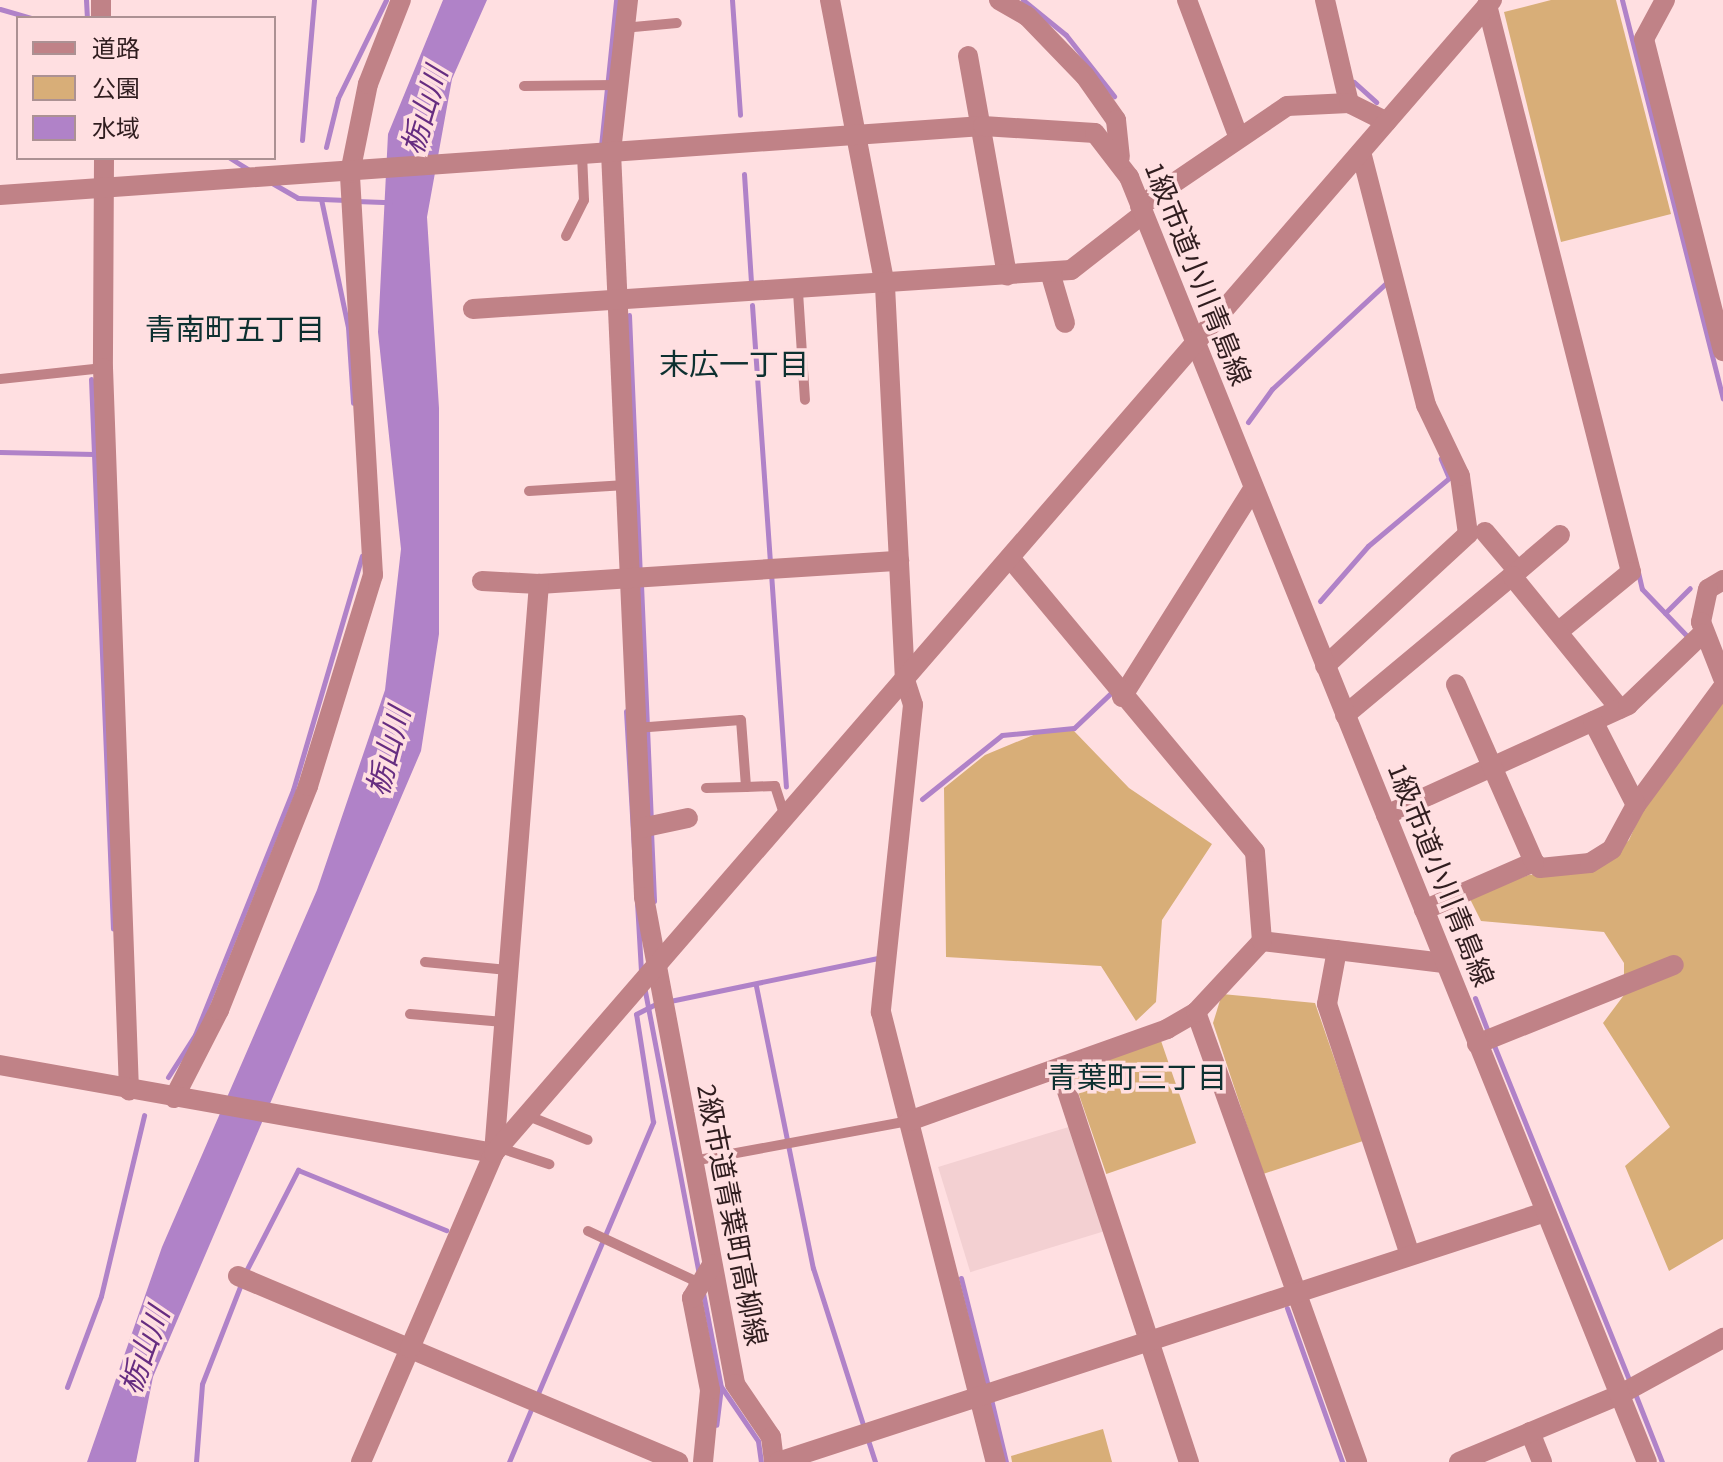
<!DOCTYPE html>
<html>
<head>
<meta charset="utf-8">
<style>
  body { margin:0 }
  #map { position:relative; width:1723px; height:1462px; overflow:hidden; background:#ffdfe1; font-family:"Source Sans 3","Noto Sans JP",sans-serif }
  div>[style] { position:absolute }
  .built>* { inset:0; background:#f3d0d2; transform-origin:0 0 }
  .green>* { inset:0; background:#d8ae78; transform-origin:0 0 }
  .water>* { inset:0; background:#b082c8 }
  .stream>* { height:5px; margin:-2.5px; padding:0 2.5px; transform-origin:2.5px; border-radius:2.5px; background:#b082c8 }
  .service>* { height:10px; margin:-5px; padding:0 5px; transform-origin:5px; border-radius:5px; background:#c08287 }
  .minor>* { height:20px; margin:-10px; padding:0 10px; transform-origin:10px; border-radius:10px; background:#c08287 }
  .tertiary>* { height:20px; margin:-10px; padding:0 10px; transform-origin:10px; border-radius:10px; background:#c08287 }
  span { translate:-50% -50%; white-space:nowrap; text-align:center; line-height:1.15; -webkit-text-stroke:7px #ffdfe1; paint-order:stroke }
  .street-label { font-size:28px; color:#301d1f }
  .water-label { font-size:30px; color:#662d81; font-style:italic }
  .neighbourhood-label { font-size:30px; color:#0d3030 }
  .legend { position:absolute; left:16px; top:16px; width:260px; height:144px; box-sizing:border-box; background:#ffdfe1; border:2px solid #ac9193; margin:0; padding:10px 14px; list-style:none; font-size:24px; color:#301d1f }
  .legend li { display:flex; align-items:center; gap:16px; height:40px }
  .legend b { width:40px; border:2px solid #ac9193 }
</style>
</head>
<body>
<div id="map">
  <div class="built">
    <div style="left:1072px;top:1126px;width:110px;height:140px;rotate:73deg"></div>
  </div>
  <div class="green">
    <div style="clip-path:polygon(1551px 0,1616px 0,1671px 214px,1561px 242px,1504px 12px)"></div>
    <div style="clip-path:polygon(1723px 703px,1723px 1239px,1669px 1271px,1625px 1166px,1670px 1127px,1603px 1023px,1624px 995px,1624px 963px,1604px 932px,1481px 921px,1469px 897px,1529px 875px,1603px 864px,1629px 840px,1655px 782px)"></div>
    <div style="clip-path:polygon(1043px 731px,1074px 731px,1129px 788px,1212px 844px,1162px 920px,1156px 1002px,1136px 1021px,1101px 966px,946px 957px,944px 788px,985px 755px)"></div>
    <div style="clip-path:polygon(1222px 994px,1315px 1003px,1363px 1141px,1263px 1174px,1213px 1023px)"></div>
    <div style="left:1160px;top:1038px;width:111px;height:95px;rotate:71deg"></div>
    <div style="clip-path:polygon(1103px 1429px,1112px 1462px,1012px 1462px,1011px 1456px)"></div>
  </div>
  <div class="water">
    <div style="clip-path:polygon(443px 0,487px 0,452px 79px,427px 217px,439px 408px,439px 634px,421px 751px,153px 1377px,136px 1462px,87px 1462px,162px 1247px,317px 890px,385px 690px,401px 549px,378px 332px,388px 134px)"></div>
  </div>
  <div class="stream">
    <div style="left:86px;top:0;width:18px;rotate:87deg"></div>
    <div style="left:732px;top:0;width:115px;rotate:86deg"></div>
    <div style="left:1023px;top:0;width:55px;rotate:39.1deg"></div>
    <div style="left:1066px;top:35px;width:78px;rotate:51.8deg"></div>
    <div style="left:1622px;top:0;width:411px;rotate:75.8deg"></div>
    <div style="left:0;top:9px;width:33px;rotate:16deg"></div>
    <div style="left:1354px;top:82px;width:30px;rotate:42deg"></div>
    <div style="left:302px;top:140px;width:141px;rotate:-85.1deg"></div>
    <div style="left:601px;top:146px;width:147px;rotate:-84.1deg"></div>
    <div style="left:326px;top:147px;width:50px;rotate:-76.2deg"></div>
    <div style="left:338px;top:98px;width:109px;rotate:-63.9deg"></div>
    <div style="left:230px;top:158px;width:22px;rotate:32deg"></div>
    <div style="left:744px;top:174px;width:109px;rotate:86.3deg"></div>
    <div style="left:272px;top:183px;width:30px;rotate:30deg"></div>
    <div style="left:298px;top:198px;width:48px;rotate:2.4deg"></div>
    <div style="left:321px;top:199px;width:131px;rotate:78.1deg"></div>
    <div style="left:348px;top:327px;width:76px;rotate:86.2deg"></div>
    <div style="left:356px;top:201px;width:34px;rotate:2deg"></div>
    <div style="left:752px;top:305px;width:259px;rotate:86deg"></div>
    <div style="left:629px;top:315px;width:259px;rotate:87.6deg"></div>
    <div style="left:91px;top:379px;width:550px;rotate:87.71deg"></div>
    <div style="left:1248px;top:422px;width:41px;rotate:-54deg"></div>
    <div style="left:1272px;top:389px;width:156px;rotate:-42.9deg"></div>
    <div style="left:0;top:452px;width:94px;rotate:1.2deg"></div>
    <div style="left:1638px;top:572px;width:17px;rotate:77deg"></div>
    <div style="left:1642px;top:589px;width:65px;rotate:46.2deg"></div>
    <div style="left:771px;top:573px;width:214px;rotate:86deg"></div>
    <div style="left:641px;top:584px;width:237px;rotate:87.6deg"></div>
    <div style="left:1320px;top:601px;width:73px;rotate:-48.9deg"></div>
    <div style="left:1368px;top:546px;width:106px;rotate:-40deg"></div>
    <div style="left:1449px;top:478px;width:21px;rotate:-113deg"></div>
    <div style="left:1665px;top:613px;width:35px;rotate:-45deg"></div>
    <div style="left:626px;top:711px;width:262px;rotate:86.7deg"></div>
    <div style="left:922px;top:799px;width:102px;rotate:-38.7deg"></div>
    <div style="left:1002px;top:735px;width:72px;rotate:-5.6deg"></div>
    <div style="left:1074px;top:728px;width:55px;rotate:-43.5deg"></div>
    <div style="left:651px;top:831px;width:70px;rotate:87.5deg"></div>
    <div style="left:644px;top:986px;width:294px;rotate:79.2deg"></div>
    <div style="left:756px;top:986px;width:288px;rotate:78.6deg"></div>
    <div style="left:813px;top:1268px;width:168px;rotate:72.3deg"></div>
    <div style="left:1475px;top:998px;width:39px;rotate:69deg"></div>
    <div style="left:670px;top:1001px;width:211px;rotate:-11.7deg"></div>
    <div style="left:1493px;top:1043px;width:366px;rotate:68deg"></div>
    <div style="left:168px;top:1077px;width:50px;rotate:-57.3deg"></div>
    <div style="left:195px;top:1035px;width:264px;rotate:-68.2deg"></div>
    <div style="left:293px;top:790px;width:244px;rotate:-73.6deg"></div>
    <div style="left:246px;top:1271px;width:114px;rotate:-62.8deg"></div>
    <div style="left:298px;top:1170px;width:160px;rotate:22.1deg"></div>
    <div style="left:961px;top:1278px;width:115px;rotate:76deg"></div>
    <div style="left:703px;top:1293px;width:96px;rotate:79.2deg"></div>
    <div style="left:721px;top:1387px;width:38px;rotate:97deg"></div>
    <div style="left:1287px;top:1308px;width:164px;rotate:70.3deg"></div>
    <div style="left:67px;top:1387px;width:97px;rotate:-69.5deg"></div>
    <div style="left:101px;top:1296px;width:186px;rotate:-76.6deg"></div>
    <div style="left:722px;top:1388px;width:64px;rotate:55.8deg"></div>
    <div style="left:758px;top:1441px;width:21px;rotate:82deg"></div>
    <div style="left:1634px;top:1391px;width:76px;rotate:68.5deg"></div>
    <div style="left:536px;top:1398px;width:300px;rotate:-67deg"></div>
    <div style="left:653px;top:1122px;width:109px;rotate:-98.9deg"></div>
    <div style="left:636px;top:1014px;width:27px;rotate:-27deg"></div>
    <div style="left:991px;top:1399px;width:65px;rotate:76.6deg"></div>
    <div style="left:867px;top:1437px;width:26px;rotate:72deg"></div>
    <div style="left:196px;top:1462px;width:78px;rotate:-85.6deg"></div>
    <div style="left:202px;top:1384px;width:107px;rotate:-68.7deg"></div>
    <div style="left:509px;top:1462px;width:60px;rotate:-67.3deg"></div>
  </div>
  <div class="service">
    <div style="left:623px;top:28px;width:54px;rotate:-5.3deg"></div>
    <div style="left:524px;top:86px;width:91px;rotate:-0.6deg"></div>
    <div style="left:566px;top:236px;width:40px;rotate:-63.4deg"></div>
    <div style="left:584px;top:200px;width:46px;rotate:-92.5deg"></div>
    <div style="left:798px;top:292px;width:108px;rotate:86.3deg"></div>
    <div style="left:0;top:379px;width:104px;rotate:-6.1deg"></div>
    <div style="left:529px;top:491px;width:97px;rotate:-3.5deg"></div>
    <div style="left:636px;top:728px;width:105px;rotate:-4.4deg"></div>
    <div style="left:741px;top:720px;width:67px;rotate:85.7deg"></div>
    <div style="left:746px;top:787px;width:29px;rotate:-2deg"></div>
    <div style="left:775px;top:786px;width:33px;rotate:72deg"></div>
    <div style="left:706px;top:788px;width:40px;rotate:-1.4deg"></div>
    <div style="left:425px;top:962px;width:83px;rotate:5.5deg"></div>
    <div style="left:410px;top:1014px;width:94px;rotate:4.9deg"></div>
    <div style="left:531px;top:1117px;width:61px;rotate:22deg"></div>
    <div style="left:500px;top:1148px;width:52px;rotate:18.1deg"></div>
    <div style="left:693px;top:1161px;width:220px;rotate:-10.5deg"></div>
    <div style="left:588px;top:1231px;width:116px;rotate:25deg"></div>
    <div style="left:693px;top:1280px;width:10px;rotate:79deg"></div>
  </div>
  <div class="minor">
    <div style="left:101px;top:0;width:18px;rotate:90deg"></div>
    <div style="left:628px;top:0;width:153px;rotate:96.4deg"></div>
    <div style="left:611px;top:152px;width:746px;rotate:87.46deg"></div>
    <div style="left:644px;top:897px;width:495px;rotate:79.4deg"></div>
    <div style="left:735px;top:1384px;width:64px;rotate:55.8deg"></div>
    <div style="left:771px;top:1437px;width:25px;rotate:83deg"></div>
    <div style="left:830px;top:0;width:291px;rotate:79.1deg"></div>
    <div style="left:885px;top:286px;width:395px;rotate:87.1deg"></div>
    <div style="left:905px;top:680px;width:26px;rotate:72deg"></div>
    <div style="left:913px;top:705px;width:309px;rotate:96deg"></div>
    <div style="left:881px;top:1012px;width:464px;rotate:75.7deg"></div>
    <div style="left:999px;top:0;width:32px;rotate:30deg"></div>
    <div style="left:1027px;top:16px;width:83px;rotate:46deg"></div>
    <div style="left:1085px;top:76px;width:54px;rotate:54.8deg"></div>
    <div style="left:1116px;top:120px;width:37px;rotate:84deg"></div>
    <div style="left:1187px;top:0;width:147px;rotate:69.4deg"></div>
    <div style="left:1325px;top:0;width:106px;rotate:76.9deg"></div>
    <div style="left:1665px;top:0;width:44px;rotate:118.3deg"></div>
    <div style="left:1644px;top:39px;width:322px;rotate:75.8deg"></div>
    <div style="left:1487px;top:5px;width:585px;rotate:75.75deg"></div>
    <div style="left:1631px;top:572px;width:93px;rotate:140.7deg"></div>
    <div style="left:968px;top:56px;width:223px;rotate:79.9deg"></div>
    <div style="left:104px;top:158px;width:210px;rotate:90.3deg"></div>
    <div style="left:103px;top:368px;width:723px;rotate:87.94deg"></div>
    <div style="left:1140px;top:206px;width:178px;rotate:-34.2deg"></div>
    <div style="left:1287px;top:106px;width:62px;rotate:-2.8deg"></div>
    <div style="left:1349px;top:103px;width:42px;rotate:26.6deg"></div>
    <div style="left:1050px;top:272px;width:53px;rotate:73.6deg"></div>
    <div style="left:473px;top:309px;width:599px;rotate:-3.73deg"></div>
    <div style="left:1071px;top:270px;width:91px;rotate:-37.9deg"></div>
    <div style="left:1485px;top:532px;width:51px;rotate:49.8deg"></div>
    <div style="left:1512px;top:576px;width:63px;rotate:-40.5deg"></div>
    <div style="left:1723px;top:580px;width:17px;rotate:149deg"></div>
    <div style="left:1708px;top:589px;width:34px;rotate:102deg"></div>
    <div style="left:1701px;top:622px;width:60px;rotate:68.6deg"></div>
    <div style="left:482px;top:581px;width:57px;rotate:3deg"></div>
    <div style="left:539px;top:584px;width:361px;rotate:-3.7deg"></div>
    <div style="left:1325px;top:666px;width:195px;rotate:-42.7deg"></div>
    <div style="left:1468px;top:534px;width:59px;rotate:-97.9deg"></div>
    <div style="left:1460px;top:476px;width:79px;rotate:-115.6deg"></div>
    <div style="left:1426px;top:405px;width:261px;rotate:-104.4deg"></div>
    <div style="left:1122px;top:697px;width:246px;rotate:-57.8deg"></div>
    <div style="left:1345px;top:715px;width:217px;rotate:-39.8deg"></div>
    <div style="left:1512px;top:576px;width:171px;rotate:50.9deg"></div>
    <div style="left:1636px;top:805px;width:147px;rotate:-53.6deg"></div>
    <div style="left:1386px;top:815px;width:266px;rotate:-24.4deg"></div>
    <div style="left:1628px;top:705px;width:103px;rotate:-43.8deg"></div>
    <div style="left:641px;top:828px;width:48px;rotate:-12deg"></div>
    <div style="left:1534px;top:862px;width:8px;rotate:45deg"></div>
    <div style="left:1540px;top:868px;width:50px;rotate:-5.7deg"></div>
    <div style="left:1590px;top:863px;width:26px;rotate:-32deg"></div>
    <div style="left:1612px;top:849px;width:50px;rotate:-61.4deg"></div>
    <div style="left:1636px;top:805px;width:94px;rotate:-117.1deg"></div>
    <div style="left:1424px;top:910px;width:120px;rotate:-23.6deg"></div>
    <div style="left:1534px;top:862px;width:194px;rotate:-113.7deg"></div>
    <div style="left:1262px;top:941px;width:183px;rotate:6.9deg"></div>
    <div style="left:1337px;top:950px;width:55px;rotate:100.5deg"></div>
    <div style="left:1327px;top:1004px;width:264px;rotate:71.7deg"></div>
    <div style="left:1196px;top:1012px;width:478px;rotate:70.3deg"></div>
    <div style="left:1477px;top:1044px;width:212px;rotate:-21.9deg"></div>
    <div style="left:1060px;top:1070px;width:413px;rotate:71.8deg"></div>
    <div style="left:174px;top:1098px;width:99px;rotate:-62.9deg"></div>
    <div style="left:219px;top:1010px;width:241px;rotate:-68.3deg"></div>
    <div style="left:308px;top:786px;width:221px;rotate:-72.9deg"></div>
    <div style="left:373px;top:575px;width:403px;rotate:-93.3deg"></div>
    <div style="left:350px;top:173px;width:91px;rotate:-78.6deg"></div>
    <div style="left:368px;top:84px;width:90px;rotate:-68.6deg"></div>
    <div style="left:909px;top:1121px;width:274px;rotate:-19.6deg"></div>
    <div style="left:1167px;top:1029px;width:34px;rotate:-30deg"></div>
    <div style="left:1196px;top:1012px;width:97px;rotate:-47.1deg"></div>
    <div style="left:1262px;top:941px;width:89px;rotate:-94.5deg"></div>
    <div style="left:1255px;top:852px;width:383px;rotate:-129.8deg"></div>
    <div style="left:494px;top:1153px;width:571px;rotate:-85.48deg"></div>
    <div style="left:238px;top:1276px;width:478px;rotate:22.9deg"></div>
    <div style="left:1530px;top:1432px;width:32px;rotate:68deg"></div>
    <div style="left:361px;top:1462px;width:124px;rotate:-66.7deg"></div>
    <div style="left:703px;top:1462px;width:72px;rotate:-84.4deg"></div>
    <div style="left:710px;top:1390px;width:94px;rotate:-101.1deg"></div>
    <div style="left:692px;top:1298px;width:39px;rotate:-59deg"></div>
    <div style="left:778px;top:1462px;width:807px;rotate:-18.05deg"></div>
    <div style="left:1459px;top:1462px;width:173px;rotate:-22.7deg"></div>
    <div style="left:1619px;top:1395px;width:119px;rotate:-28.7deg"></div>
  </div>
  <div class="tertiary">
    <div style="left:0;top:195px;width:985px;rotate:-4.02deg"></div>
    <div style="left:983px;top:126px;width:112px;rotate:3.6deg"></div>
    <div style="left:1095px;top:133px;width:56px;rotate:52.3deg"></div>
    <div style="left:1129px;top:177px;width:1385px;rotate:68.05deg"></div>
    <div style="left:0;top:1065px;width:502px;rotate:10.1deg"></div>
    <div style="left:410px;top:1348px;width:212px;rotate:-66.7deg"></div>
    <div style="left:494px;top:1153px;width:1525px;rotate:-49.12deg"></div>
  </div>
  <div class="street-label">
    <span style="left:1197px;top:274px;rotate:68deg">1級市道小川青島線</span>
    <span style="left:1440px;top:875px;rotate:68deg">1級市道小川青島線</span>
    <span style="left:731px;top:1215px;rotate:79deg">2級市道青葉町高柳線</span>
  </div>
  <div class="water-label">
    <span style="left:426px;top:111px;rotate:-73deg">栃山川</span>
    <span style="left:390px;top:752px;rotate:-75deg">栃山川</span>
    <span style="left:146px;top:1351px;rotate:-70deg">栃山川</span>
  </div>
  <div class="neighbourhood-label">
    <span style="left:235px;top:331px">青南町五丁目</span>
    <span style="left:734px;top:366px">末広一丁目</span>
    <span style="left:1137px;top:1079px">青葉町三丁目</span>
  </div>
  <ul class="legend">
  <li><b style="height:10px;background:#c08287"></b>道路</li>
  <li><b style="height:22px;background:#d8ae78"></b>公園</li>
  <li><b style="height:22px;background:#b082c8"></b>水域</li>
  </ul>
</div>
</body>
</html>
